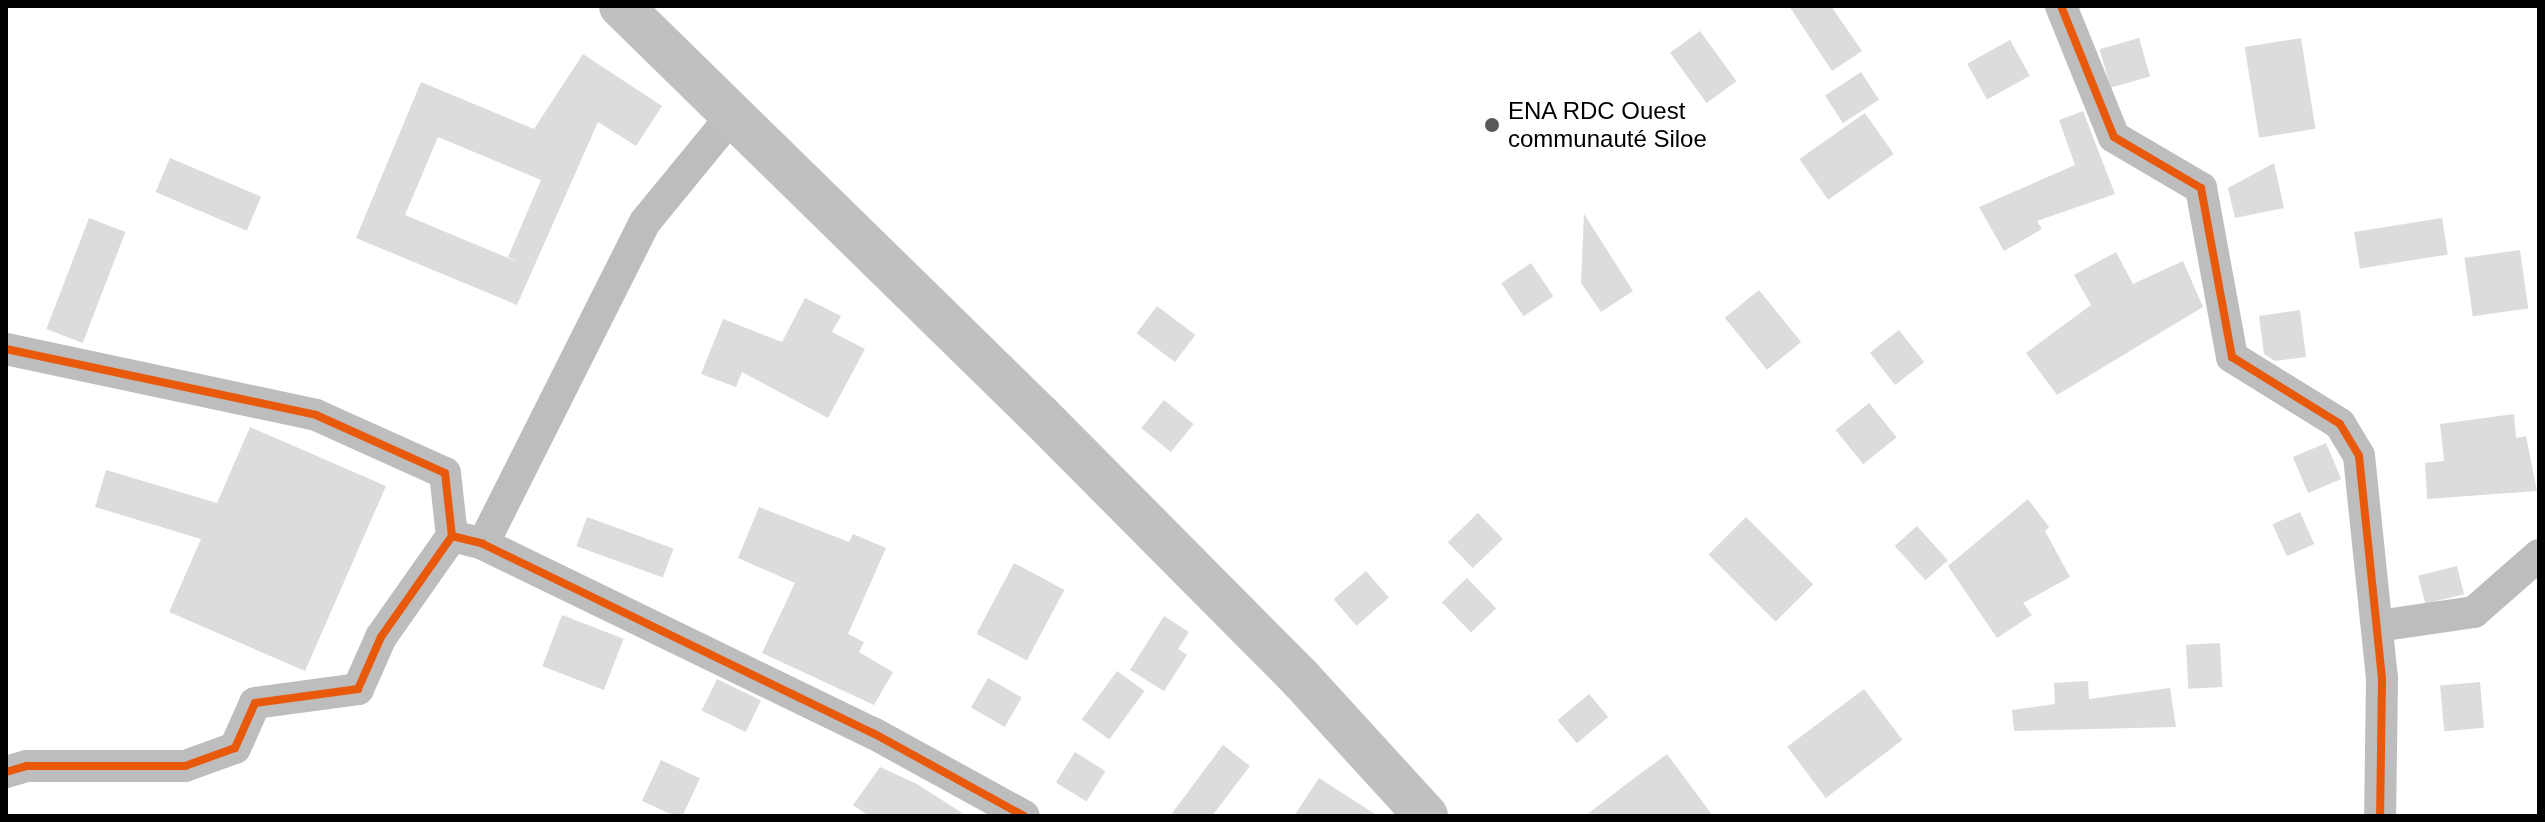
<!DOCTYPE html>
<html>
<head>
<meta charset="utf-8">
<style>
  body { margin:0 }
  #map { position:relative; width:2545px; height:822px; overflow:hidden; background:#fff; font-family:Arial,sans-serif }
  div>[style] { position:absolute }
  .building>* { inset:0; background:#dcdcdc; transform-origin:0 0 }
  .minor>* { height:32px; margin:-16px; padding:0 16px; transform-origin:16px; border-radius:16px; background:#bdbdbd }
  .secondary>* { height:44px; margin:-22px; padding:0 22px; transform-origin:22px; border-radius:22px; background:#c0c0c0 }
  .cycleway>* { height:8px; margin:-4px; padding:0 4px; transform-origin:4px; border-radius:4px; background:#e8590c }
  .dots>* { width:22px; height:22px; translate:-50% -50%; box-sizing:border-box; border:4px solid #fff; border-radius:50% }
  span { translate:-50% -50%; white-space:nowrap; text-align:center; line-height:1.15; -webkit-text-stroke:6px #fff; paint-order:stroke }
  .poi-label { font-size:24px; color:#000 }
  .left { translate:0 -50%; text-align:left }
  .frame { position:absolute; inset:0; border:8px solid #000; pointer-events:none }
</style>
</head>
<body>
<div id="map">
  <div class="building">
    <div style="clip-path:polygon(1789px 6px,1831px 6px,1862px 51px,1832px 71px)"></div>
    <div style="left:1700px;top:31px;width:62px;height:37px;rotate:54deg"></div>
    <div style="left:2139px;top:38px;width:40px;height:41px;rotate:74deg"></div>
    <div style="left:2301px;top:38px;width:92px;height:57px;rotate:81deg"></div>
    <div style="left:2010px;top:40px;width:41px;height:49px;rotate:61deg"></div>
    <div style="clip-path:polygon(evenodd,583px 54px,662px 106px,636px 146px,598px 122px,517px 305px,356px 238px,421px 82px,534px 129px,583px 54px,438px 137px,541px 180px,508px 257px,520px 263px,405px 215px,438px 137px)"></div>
    <div style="left:1861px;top:72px;width:33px;height:43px;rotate:57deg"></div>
    <div style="clip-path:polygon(2083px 111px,2115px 194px,2037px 221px,2042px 229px,2004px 251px,1979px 207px,2075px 165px,2059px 120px)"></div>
    <div style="left:1865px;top:113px;width:50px;height:80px;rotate:55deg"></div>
    <div style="left:170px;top:158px;width:99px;height:37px;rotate:23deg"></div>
    <div style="clip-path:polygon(2274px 163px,2284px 208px,2235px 218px,2228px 188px)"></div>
    <div style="clip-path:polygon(1584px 214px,1633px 291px,1601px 312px,1581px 283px)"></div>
    <div style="left:89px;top:218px;width:39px;height:119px;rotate:21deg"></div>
    <div style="left:2442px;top:218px;width:37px;height:89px;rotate:81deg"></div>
    <div style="left:2520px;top:250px;width:59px;height:56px;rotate:82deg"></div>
    <div style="clip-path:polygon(2116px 252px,2133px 284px,2183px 261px,2203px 307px,2057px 395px,2026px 353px,2091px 305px,2074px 275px)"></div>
    <div style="left:1531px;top:263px;width:40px;height:36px;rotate:56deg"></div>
    <div style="left:1759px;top:290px;width:67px;height:44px;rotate:51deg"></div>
    <div style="clip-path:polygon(805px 298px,841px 316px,832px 332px,865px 349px,828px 418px,742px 372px,736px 387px,701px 374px,723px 319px,782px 342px)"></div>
    <div style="left:1157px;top:306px;width:48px;height:34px;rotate:37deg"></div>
    <div style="clip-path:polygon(2300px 310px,2306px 357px,2275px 361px,2264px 354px,2259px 316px)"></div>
    <div style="left:1899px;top:330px;width:41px;height:37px;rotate:52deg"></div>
    <div style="left:1164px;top:400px;width:38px;height:36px;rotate:39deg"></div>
    <div style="left:1869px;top:403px;width:44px;height:43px;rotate:51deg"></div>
    <div style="clip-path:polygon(2514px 414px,2516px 438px,2526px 436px,2537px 491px,2427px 499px,2425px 463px,2444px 461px,2440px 424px)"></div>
    <div style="clip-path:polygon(250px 427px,386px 486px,305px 671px,169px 612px,201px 539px,95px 507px,106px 470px,217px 503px)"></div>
    <div style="left:2326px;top:443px;width:39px;height:36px;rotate:67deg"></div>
    <div style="clip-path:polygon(2028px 499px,2049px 527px,2045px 531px,2070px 577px,2023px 603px,2032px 615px,1997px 638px,1948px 566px)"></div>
    <div style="clip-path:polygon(759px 507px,849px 542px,853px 534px,886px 548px,848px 634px,864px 642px,859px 652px,893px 672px,874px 705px,762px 653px,795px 583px,738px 558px)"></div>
    <div style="left:2300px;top:512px;width:35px;height:30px;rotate:66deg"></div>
    <div style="left:1478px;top:513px;width:36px;height:42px;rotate:46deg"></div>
    <div style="left:587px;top:517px;width:92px;height:31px;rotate:20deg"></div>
    <div style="left:1746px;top:517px;width:95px;height:53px;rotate:45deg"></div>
    <div style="left:1917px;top:526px;width:46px;height:30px;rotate:48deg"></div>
    <div style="left:1014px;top:563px;width:57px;height:80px;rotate:28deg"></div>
    <div style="left:2457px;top:566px;width:29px;height:40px;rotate:76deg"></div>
    <div style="left:1366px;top:571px;width:35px;height:43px;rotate:49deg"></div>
    <div style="left:1467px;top:578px;width:42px;height:35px;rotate:46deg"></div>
    <div style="left:562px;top:615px;width:66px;height:55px;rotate:21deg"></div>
    <div style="clip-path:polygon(1164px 616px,1189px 632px,1178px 649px,1187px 655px,1164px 691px,1130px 670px)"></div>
    <div style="left:2220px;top:643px;width:44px;height:34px;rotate:87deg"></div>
    <div style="left:1117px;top:671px;width:34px;height:60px;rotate:36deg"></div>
    <div style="left:988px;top:678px;width:39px;height:34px;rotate:30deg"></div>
    <div style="left:717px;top:679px;width:49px;height:35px;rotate:26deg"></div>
    <div style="clip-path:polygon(2088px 681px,2089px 699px,2170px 688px,2176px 727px,2014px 731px,2012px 710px,2055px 704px,2054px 683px)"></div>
    <div style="left:2480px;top:682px;width:46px;height:40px;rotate:85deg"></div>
    <div style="left:1864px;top:689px;width:64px;height:96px;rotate:53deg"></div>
    <div style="left:1589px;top:694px;width:30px;height:41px;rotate:50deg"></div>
    <div style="clip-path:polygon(1223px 745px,1250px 766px,1212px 816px,1170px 816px)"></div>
    <div style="left:1075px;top:752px;width:36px;height:36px;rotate:32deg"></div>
    <div style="clip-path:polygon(1667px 754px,1713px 816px,1585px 816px,1629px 782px)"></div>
    <div style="left:661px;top:760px;width:43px;height:45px;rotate:25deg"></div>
    <div style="clip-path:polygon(880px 767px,917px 784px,967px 816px,869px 816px,853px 805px)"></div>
    <div style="clip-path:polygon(1319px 778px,1378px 816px,1294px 816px)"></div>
  </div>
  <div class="minor">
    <div style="left:2061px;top:6px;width:141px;rotate:68deg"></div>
    <div style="left:2114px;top:137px;width:101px;rotate:30.4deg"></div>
    <div style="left:2201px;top:188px;width:172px;rotate:79.6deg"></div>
    <div style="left:2232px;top:357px;width:127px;rotate:31.8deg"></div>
    <div style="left:2340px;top:424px;width:37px;rotate:59deg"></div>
    <div style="left:2359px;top:456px;width:224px;rotate:84.1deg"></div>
    <div style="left:2382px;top:679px;width:137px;rotate:90.8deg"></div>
    <div style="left:6px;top:349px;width:317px;rotate:12deg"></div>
    <div style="left:316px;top:415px;width:141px;rotate:24.2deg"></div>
    <div style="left:445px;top:473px;width:63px;rotate:83.7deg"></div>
    <div style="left:452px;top:536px;width:32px;rotate:14deg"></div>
    <div style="left:483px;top:544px;width:433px;rotate:25.9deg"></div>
    <div style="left:873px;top:733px;width:172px;rotate:28.8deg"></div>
    <div style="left:483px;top:544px;width:360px;rotate:-63.3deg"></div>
    <div style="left:645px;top:222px;width:134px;rotate:-50.7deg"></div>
    <div style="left:2378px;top:626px;width:97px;rotate:-8.3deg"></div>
    <div style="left:2474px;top:612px;width:86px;rotate:-41.2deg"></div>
    <div style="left:6px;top:772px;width:22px;rotate:-16deg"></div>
    <div style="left:27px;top:766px;width:158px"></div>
    <div style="left:185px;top:766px;width:53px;rotate:-19.8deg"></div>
    <div style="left:235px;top:748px;width:49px;rotate:-66deg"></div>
    <div style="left:255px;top:703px;width:104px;rotate:-7.7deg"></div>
    <div style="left:358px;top:689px;width:57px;rotate:-66.1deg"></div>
    <div style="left:381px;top:637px;width:123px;rotate:-54.9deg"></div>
  </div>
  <div class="secondary">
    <div style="left:621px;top:6px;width:585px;rotate:44.38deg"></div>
    <div style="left:1039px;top:415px;width:373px;rotate:45.2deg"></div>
    <div style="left:1302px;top:680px;width:184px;rotate:47.6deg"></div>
  </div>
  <div class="cycleway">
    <div style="left:2061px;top:6px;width:141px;rotate:68deg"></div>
    <div style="left:2114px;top:137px;width:101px;rotate:30.4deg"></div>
    <div style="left:2201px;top:188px;width:172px;rotate:79.6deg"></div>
    <div style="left:2232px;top:357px;width:127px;rotate:31.8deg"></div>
    <div style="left:2340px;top:424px;width:37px;rotate:59deg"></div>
    <div style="left:2359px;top:456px;width:224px;rotate:84.1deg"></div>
    <div style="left:2382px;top:679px;width:137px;rotate:90.8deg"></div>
    <div style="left:6px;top:349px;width:317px;rotate:12deg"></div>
    <div style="left:316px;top:415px;width:141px;rotate:24.2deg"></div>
    <div style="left:445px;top:473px;width:63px;rotate:83.7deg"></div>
    <div style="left:452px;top:536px;width:32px;rotate:14deg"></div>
    <div style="left:483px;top:544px;width:433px;rotate:25.9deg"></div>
    <div style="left:873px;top:733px;width:172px;rotate:28.8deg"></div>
    <div style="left:6px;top:772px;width:22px;rotate:-16deg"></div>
    <div style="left:27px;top:766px;width:158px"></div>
    <div style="left:185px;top:766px;width:53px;rotate:-19.8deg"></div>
    <div style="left:235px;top:748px;width:49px;rotate:-66deg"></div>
    <div style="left:255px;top:703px;width:104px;rotate:-7.7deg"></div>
    <div style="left:358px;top:689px;width:57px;rotate:-66.1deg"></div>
    <div style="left:381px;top:637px;width:123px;rotate:-54.9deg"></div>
  </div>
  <div class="dots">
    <div style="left:1492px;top:125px;background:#595959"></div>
  </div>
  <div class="poi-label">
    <span class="left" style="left:1508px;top:125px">ENA RDC Ouest<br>communauté Siloe</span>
  </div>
  <div class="frame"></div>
</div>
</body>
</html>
